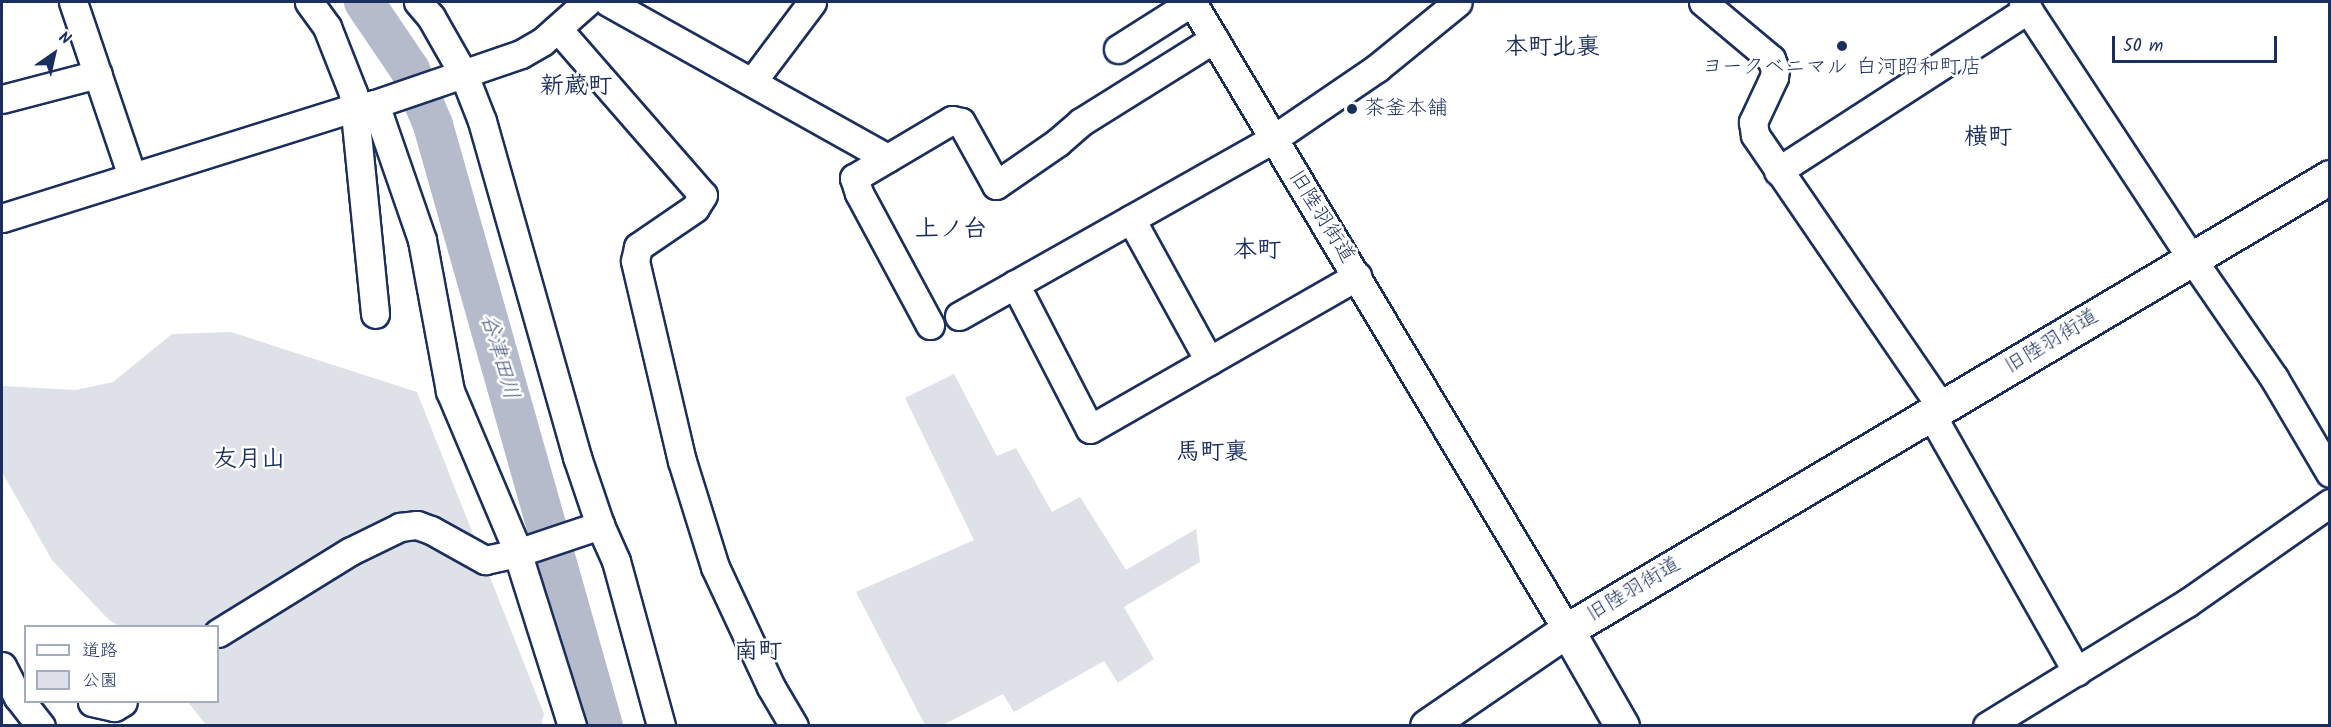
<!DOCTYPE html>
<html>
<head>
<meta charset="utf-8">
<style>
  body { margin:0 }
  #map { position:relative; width:2331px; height:727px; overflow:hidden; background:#fff; font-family:Kalam,"Klee One",sans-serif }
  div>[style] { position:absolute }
  .green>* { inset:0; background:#dee1e7 }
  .river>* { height:40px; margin:-20px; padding:0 20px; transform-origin:20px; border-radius:20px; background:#b5bbca }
  .roads { filter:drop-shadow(2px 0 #1b2f5e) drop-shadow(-2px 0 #1b2f5e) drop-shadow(0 2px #1b2f5e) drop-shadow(0 -2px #1b2f5e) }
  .minor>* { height:27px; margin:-13.5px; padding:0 13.5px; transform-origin:13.5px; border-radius:13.5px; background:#fff }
  .major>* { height:33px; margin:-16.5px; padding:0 16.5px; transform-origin:16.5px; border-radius:16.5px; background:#fff }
  .highway>* { height:33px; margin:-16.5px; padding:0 16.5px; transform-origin:16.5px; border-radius:16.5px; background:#fff }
  .dots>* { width:16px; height:16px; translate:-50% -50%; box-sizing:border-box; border:3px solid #fff; border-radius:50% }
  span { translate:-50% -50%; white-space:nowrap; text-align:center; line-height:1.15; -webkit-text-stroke:5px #fff; paint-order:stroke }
  .poi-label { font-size:21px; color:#1b2f5e }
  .left { translate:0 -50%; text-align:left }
  .street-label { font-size:21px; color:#1b2f5e }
  .water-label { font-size:22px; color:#49597e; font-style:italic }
  .quarter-label { font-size:24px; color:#1b2f5e; font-weight:700 }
  .frame { position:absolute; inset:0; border:3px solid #1b2f5e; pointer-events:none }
  .legend { position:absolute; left:24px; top:625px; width:195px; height:78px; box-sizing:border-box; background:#fff; border:2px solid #a4acbf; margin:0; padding:8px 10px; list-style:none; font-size:18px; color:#1b2f5e }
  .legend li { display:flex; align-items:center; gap:12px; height:30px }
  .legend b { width:30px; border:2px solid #a4acbf }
  .north { position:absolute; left:24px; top:24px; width:60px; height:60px; -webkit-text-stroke:4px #fff; paint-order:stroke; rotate:34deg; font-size:16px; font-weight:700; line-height:24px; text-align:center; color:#1b2f5e }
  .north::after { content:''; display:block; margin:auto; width:21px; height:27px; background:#1b2f5e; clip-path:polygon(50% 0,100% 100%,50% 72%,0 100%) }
  .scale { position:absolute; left:2112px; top:36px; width:165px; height:27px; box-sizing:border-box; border:3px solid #1b2f5e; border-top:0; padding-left:8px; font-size:18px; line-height:21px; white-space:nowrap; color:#1b2f5e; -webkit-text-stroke:4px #fff; paint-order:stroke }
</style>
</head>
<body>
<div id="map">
  <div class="green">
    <div style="clip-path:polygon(231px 332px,417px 392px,544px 714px,541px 725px,206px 725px,188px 702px,218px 702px,218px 626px,119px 626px,109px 620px,52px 560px,2px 472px,2px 386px,76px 390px,113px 382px,172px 334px)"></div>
    <div style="clip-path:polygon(954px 374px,997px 456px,1016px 448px,1052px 512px,1080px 497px,1126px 570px,1196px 529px,1200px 562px,1124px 607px,1154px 659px,1118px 683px,1104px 661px,1014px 712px,1003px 694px,943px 725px,925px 725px,856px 592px,974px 540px,905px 398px)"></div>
  </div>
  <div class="river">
    <div style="left:364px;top:2px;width:82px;rotate:55.9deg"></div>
    <div style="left:410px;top:70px;width:60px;rotate:67.3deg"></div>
    <div style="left:433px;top:125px;width:625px;rotate:74.21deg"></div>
  </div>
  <div class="roads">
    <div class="minor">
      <div style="left:73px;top:2px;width:184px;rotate:71.3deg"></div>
      <div style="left:309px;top:2px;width:31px;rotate:54deg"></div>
      <div style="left:327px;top:27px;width:71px;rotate:68.5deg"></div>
      <div style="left:353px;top:93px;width:222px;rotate:84.3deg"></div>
      <div style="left:418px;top:2px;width:20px;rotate:49deg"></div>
      <div style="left:431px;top:17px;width:67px;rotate:60.4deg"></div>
      <div style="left:464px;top:75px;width:49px;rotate:68.6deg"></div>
      <div style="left:482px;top:121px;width:349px;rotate:74.2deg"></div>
      <div style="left:577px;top:457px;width:72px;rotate:71.3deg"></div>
      <div style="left:600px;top:525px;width:39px;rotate:66deg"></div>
      <div style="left:616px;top:561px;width:171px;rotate:74.7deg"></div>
      <div style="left:608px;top:2px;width:320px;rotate:29.2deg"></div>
      <div style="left:1192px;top:2px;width:731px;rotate:59.16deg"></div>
      <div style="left:1703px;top:2px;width:89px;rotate:40deg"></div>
      <div style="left:1771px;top:59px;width:11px;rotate:68deg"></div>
      <div style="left:1775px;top:69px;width:8px;rotate:97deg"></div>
      <div style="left:1774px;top:77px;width:50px;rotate:115deg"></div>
      <div style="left:1753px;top:122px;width:13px;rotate:81deg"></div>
      <div style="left:1755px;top:135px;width:331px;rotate:55.6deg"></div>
      <div style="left:2023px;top:2px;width:308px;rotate:56.7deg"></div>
      <div style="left:2192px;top:259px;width:145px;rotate:55.4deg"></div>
      <div style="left:2274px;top:378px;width:110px;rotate:59.5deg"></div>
      <div style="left:558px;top:29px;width:220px;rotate:48.9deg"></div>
      <div style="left:703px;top:195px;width:15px;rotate:122deg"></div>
      <div style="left:695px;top:208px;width:69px;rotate:145.6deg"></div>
      <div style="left:638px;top:247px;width:14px;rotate:102deg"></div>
      <div style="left:635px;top:261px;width:205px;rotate:76.8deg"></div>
      <div style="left:682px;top:461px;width:111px;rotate:72.7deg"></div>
      <div style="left:715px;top:567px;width:132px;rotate:65deg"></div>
      <div style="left:771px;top:687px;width:45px;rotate:59.5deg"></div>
      <div style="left:1118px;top:49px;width:88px;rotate:-32.4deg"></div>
      <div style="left:752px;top:82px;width:100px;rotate:-53.1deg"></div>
      <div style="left:2px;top:99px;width:99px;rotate:-14.6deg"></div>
      <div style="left:375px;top:104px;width:144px;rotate:70.9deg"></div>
      <div style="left:422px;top:240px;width:154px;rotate:79.5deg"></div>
      <div style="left:450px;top:391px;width:167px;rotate:67.1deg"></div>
      <div style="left:515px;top:545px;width:190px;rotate:72.5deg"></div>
      <div style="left:1778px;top:171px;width:298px;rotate:-32.9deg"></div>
      <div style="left:2px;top:218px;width:369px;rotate:-17.4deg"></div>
      <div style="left:354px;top:108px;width:21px;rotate:-11deg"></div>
      <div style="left:375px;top:104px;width:154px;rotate:-18.9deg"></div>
      <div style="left:521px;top:54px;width:24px;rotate:-30deg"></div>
      <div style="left:542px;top:42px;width:60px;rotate:-41.6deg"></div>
      <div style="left:1131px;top:219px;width:162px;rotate:61.2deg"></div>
      <div style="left:1015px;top:284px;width:163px;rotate:62.7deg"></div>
      <div style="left:1090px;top:429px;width:308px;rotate:-29.8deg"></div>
      <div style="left:959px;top:316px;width:360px;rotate:-29.4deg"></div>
      <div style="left:1273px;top:139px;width:126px;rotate:-34.3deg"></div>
      <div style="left:1377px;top:68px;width:104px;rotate:-39.2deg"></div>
      <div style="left:930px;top:325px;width:150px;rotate:-118.3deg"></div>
      <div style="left:859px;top:193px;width:16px;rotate:-108deg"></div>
      <div style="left:854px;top:178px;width:114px;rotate:-30.6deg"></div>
      <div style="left:952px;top:120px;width:9px;rotate:13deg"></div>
      <div style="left:961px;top:122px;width:72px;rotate:60.9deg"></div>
      <div style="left:996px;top:185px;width:75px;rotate:-34.7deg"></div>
      <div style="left:1058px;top:142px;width:30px;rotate:-41deg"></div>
      <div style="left:1081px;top:122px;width:157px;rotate:-32deg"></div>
      <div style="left:1931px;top:414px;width:296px;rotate:60.5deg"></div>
      <div style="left:218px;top:633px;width:156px;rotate:-31.7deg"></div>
      <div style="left:351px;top:551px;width:55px;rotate:-26.1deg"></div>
      <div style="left:400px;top:527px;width:17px;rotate:-7deg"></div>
      <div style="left:417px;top:525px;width:15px;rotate:20deg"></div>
      <div style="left:431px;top:530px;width:62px;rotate:29.1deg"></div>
      <div style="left:485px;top:560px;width:33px;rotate:-12deg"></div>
      <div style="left:517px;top:553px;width:88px;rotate:-18.6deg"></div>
      <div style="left:2px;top:666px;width:35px;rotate:63deg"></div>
      <div style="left:18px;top:697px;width:37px;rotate:52deg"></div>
      <div style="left:92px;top:702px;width:23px;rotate:13deg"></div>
      <div style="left:114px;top:707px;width:10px;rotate:-29deg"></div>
      <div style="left:1987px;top:726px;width:235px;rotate:-31.6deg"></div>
      <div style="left:2187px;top:603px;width:174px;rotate:-35deg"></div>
    </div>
    <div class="major">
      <div style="left:1567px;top:630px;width:111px;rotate:60.2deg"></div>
    </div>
    <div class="highway">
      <div style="left:1427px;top:726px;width:170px;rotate:-34.4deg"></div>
      <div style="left:1567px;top:630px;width:887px;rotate:-30.7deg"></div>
    </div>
  </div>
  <div class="dots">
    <div style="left:1842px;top:46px;background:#1b2f5e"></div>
    <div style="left:1352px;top:109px;background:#1b2f5e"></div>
  </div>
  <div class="poi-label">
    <span style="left:1842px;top:68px">ヨークベニマル 白河昭和町店</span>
    <span class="left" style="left:1364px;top:109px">茶釜本舗</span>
  </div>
  <div class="street-label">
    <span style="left:1321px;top:217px;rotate:58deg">旧陸羽街道</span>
    <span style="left:2052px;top:342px;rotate:-31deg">旧陸羽街道</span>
    <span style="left:1634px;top:590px;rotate:-31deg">旧陸羽街道</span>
  </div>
  <div class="water-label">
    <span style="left:499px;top:357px;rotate:74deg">谷津田川</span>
  </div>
  <div class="quarter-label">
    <span style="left:1552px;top:48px">本町北裏</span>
    <span style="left:576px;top:87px">新蔵町</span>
    <span style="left:1988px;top:138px">横町</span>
    <span style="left:951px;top:230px">上ノ台</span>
    <span style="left:1257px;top:251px">本町</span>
    <span style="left:1212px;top:453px">馬町裏</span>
    <span style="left:249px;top:460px">友月山</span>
    <span style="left:758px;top:652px">南町</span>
  </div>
  <div class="frame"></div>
  <ul class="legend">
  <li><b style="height:8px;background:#fff"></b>道路</li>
  <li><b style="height:16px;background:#dee1e7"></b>公園</li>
  </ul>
  <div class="north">N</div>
  <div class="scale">50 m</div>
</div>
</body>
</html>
